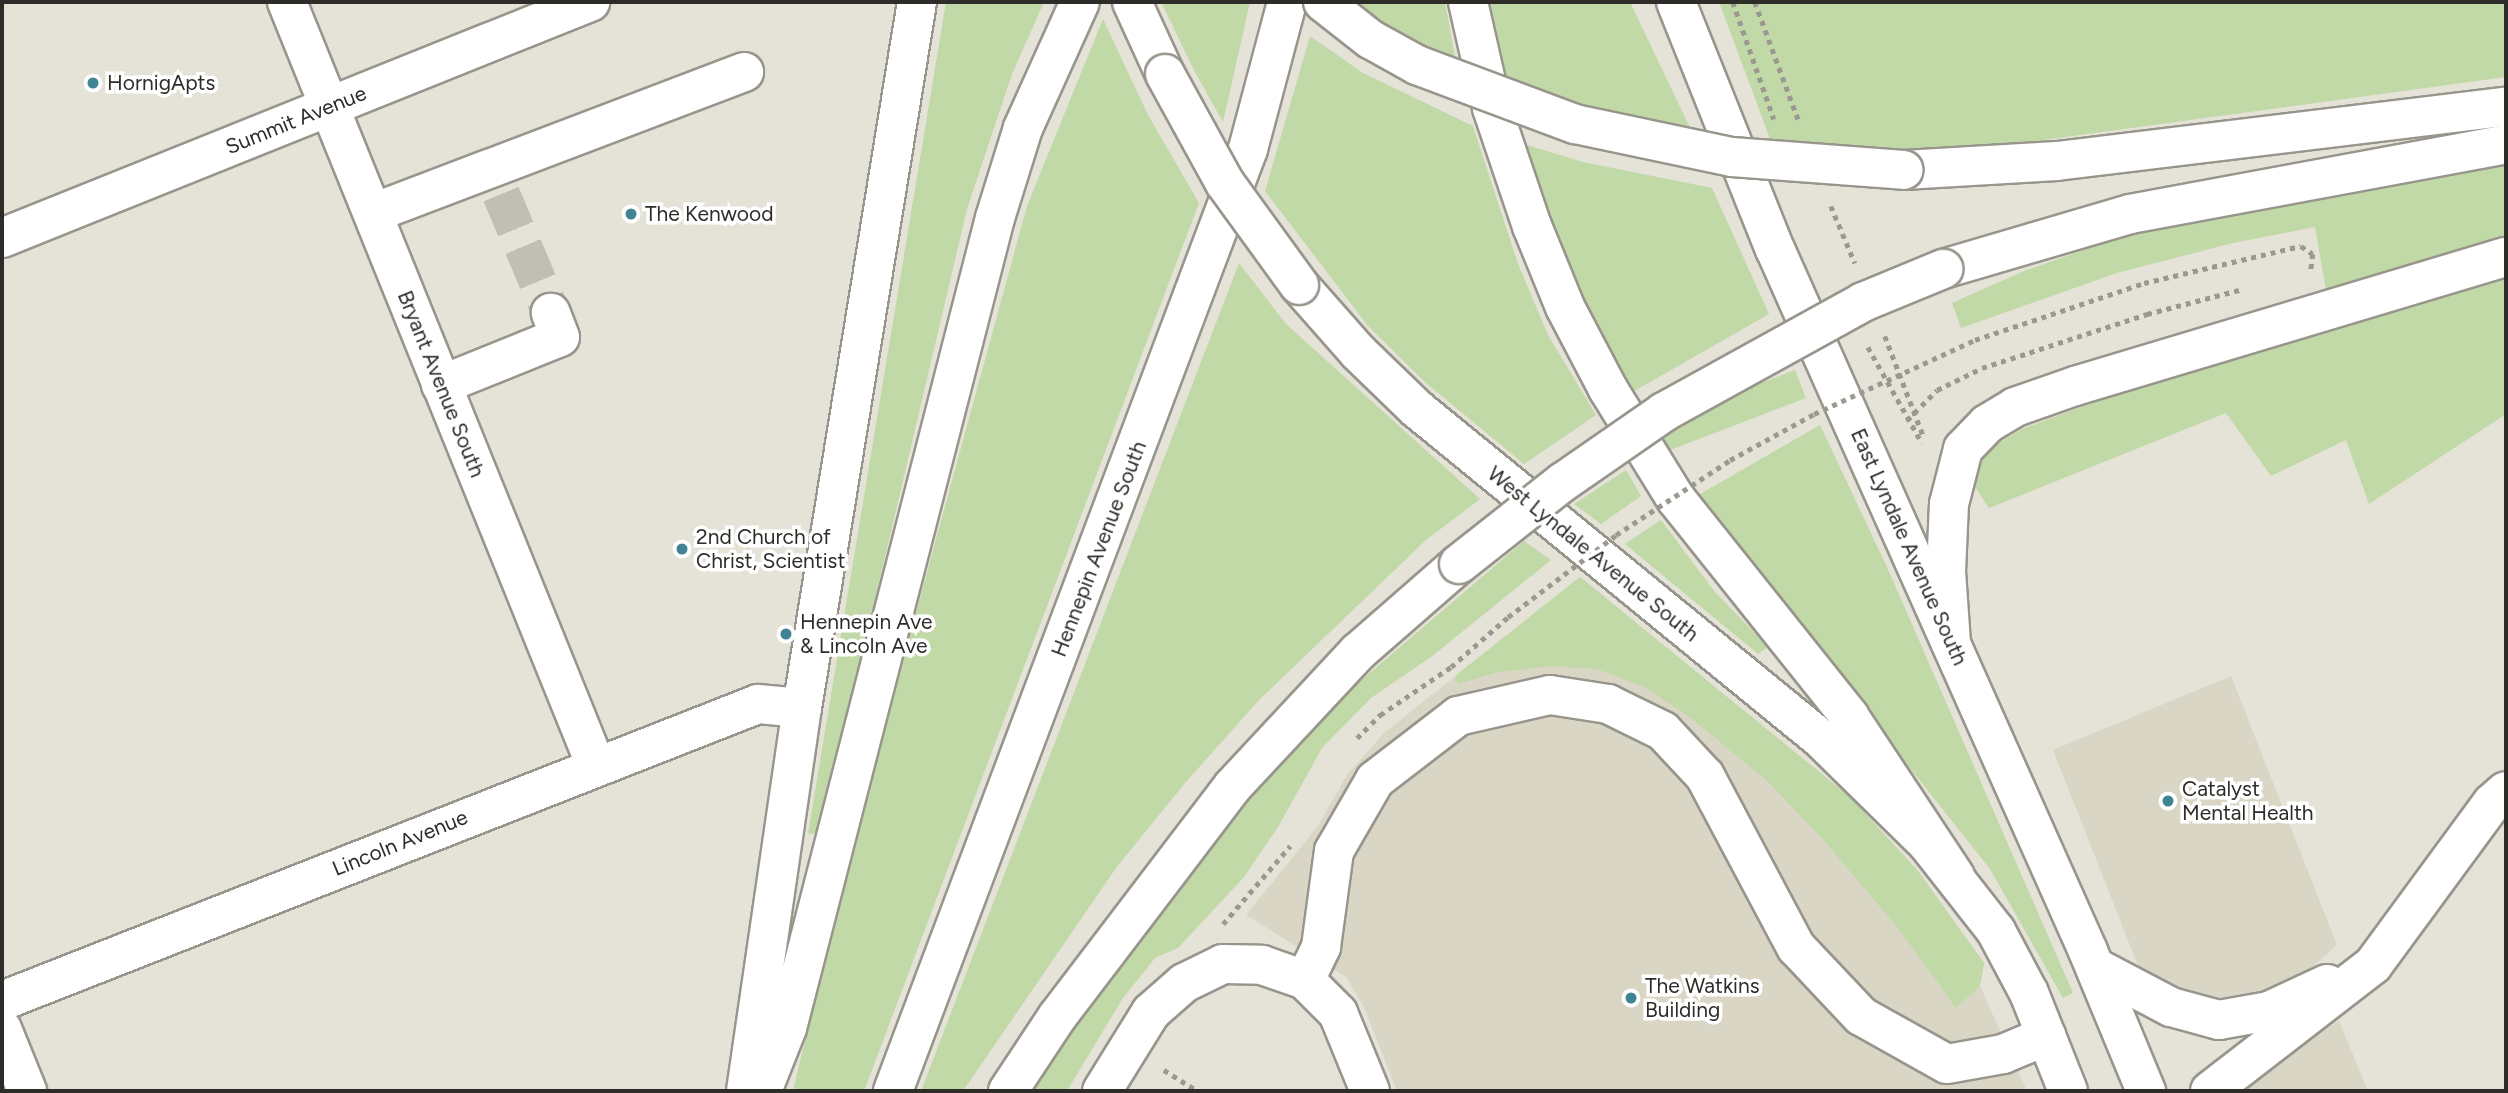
<!DOCTYPE html>
<html>
<head>
<meta charset="utf-8">
<style>
  body { margin:0 }
  #map { position:relative; width:2508px; height:1093px; overflow:hidden; background:#e5e2d8; font-family:Figtree,sans-serif }
  div>[style] { position:absolute }
  .built>* { inset:0; background:#d9d6c5 }
  .green>* { inset:0; background:#c0d9a6; transform-origin:0 0 }
  .minor-tunnel>* { height:38px; margin-top:-19px; transform-origin:0; background:repeating-linear-gradient(90deg,#c0beb5 0 38px,transparent 0 57px) }
  .path>* { height:4.5px; margin-top:-2.25px; transform-origin:0; background:repeating-linear-gradient(90deg,#9a9890 0 5px,transparent 0 10px) }
  .roads { filter:drop-shadow(2px 0 #98958c) drop-shadow(-2px 0 #98958c) drop-shadow(0 2px #98958c) drop-shadow(0 -2px #98958c) }
  .minor>* { height:38px; margin:-19px; padding:0 19px; transform-origin:19px; border-radius:19px; background:#fff }
  .major>* { height:38px; margin:-19px; padding:0 19px; transform-origin:19px; border-radius:19px; background:#fff }
  .highway>* { height:38px; margin:-19px; padding:0 19px; transform-origin:19px; border-radius:19px; background:#fff }
  .path-bridge>* { height:4.5px; margin-top:-2.25px; transform-origin:0; background:repeating-linear-gradient(90deg,#9a9890 0 5px,transparent 0 10px) }
  .bridges { filter:drop-shadow(2px 0 #98958c) drop-shadow(-2px 0 #98958c) drop-shadow(0 2px #98958c) drop-shadow(0 -2px #98958c) }
  .major-bridge>* { height:38px; margin:-19px; padding:0 19px; transform-origin:19px; border-radius:19px; background:#fff }
  .highway-bridge>* { height:38px; margin:-19px; padding:0 19px; transform-origin:19px; border-radius:19px; background:#fff }
  .dots>* { width:19px; height:19px; translate:-50% -50%; box-sizing:border-box; border:4px solid #fff; border-radius:50% }
  span { translate:-50% -50%; white-space:nowrap; text-align:center; line-height:1.15; -webkit-text-stroke:7px #fff; paint-order:stroke }
  .poi-label { font-size:21px; color:#2d2c28 }
  .left { translate:0 -50%; text-align:left }
  .street-label { font-size:21px; color:#2d2c28 }
  .frame { position:absolute; inset:0; border:4px solid #2d2c28; pointer-events:none }
</style>
</head>
<body>
<div id="map">
  <div class="built">
    <div style="clip-path:polygon(1580px 577px,1850px 797px,1918px 871px,1984px 963px,1980px 986px,2027px 1091px,1397px 1091px,1364px 1007px,1346px 977px,1246px 915px,1318px 826px,1347px 775px,1383px 734px)"></div>
    <div style="clip-path:polygon(2231px 676px,2337px 945px,2281px 995px,2202px 1010px,2142px 976px,2053px 750px)"></div>
    <div style="clip-path:polygon(2339px 1021px,2368px 1091px,2222px 1091px,2227px 1085px)"></div>
  </div>
  <div class="green">
    <div style="clip-path:polygon(946px 2px,1044px 2px,1012px 74px,967px 209px,820px 833px,808px 834px)"></div>
    <div style="clip-path:polygon(1161px 2px,1250px 2px,1223px 122px,1195px 72px)"></div>
    <div style="clip-path:polygon(1346px 2px,1445px 2px,1456px 62px,1408px 41px)"></div>
    <div style="clip-path:polygon(1485px 2px,1630px 2px,1692px 132px,1639px 123px,1502px 80px)"></div>
    <div style="clip-path:polygon(1719px 2px,2506px 2px,2506px 77px,1985px 148px,1893px 150px,1772px 144px)"></div>
    <div style="clip-path:polygon(1103px 19px,1148px 115px,1199px 203px,864px 1091px,793px 1091px,847px 865px,1027px 206px)"></div>
    <div style="clip-path:polygon(1310px 36px,1363px 73px,1473px 126px,1518px 264px,1549px 337px,1596px 415px,1524px 464px,1426px 383px,1368px 326px,1265px 191px)"></div>
    <div style="clip-path:polygon(1514px 141px,1583px 162px,1712px 188px,1769px 314px,1629px 394px,1609px 362px)"></div>
    <div style="clip-path:polygon(2506px 159px,2506px 236px,2326px 290px,2315px 227px,2233px 243px,2117px 273px,1961px 328px,1952px 303px,2024px 271px,2124px 236px,2221px 211px)"></div>
    <div style="clip-path:polygon(1239px 263px,1286px 324px,1480px 499px,1426px 540px,1259px 700px,1185px 783px,1116px 868px,963px 1091px,921px 1091px)"></div>
    <div style="clip-path:polygon(2506px 276px,2506px 414px,2369px 504px,2346px 440px,2271px 476px,2226px 413px,1989px 508px,1971px 481px,1987px 450px,2022px 429px,2098px 401px)"></div>
    <div style="left:1795px;top:370px;width:30px;height:155px;rotate:69deg"></div>
    <div style="clip-path:polygon(1820px 425px,1887px 567px,2073px 993px,2063px 998px,1990px 869px,1695px 497px)"></div>
    <div style="clip-path:polygon(1626px 470px,1641px 496px,1601px 524px,1574px 504px)"></div>
    <div style="clip-path:polygon(1661px 520px,1715px 592px,1768px 647px,1758px 654px,1625px 544px)"></div>
    <div style="clip-path:polygon(1524px 541px,1551px 560px,1431px 657px,1371px 698px,1322px 748px,1278px 827px,1244px 877px,1178px 948px,1155px 958px,1123px 998px,1067px 1091px,1028px 1091px,1196px 862px,1272px 772px,1344px 695px)"></div>
    <div style="clip-path:polygon(1580px 577px,1850px 797px,1918px 871px,1984px 963px,1980px 986px,1956px 1008px,1898px 928px,1821px 837px,1764px 778px,1691px 718px,1645px 687px,1597px 669px,1550px 666px,1494px 673px,1458px 684px,1455px 676px)"></div>
  </div>
  <div class="minor-tunnel">
    <div style="left:501px;top:194px;width:129px;rotate:67.2deg"></div>
  </div>
  <div class="path">
    <div style="left:1733px;top:2px;width:124px;rotate:70.7deg"></div>
    <div style="left:1755px;top:2px;width:125px;rotate:69.8deg"></div>
    <div style="left:1831px;top:206px;width:62px;rotate:67.2deg"></div>
    <div style="left:1885px;top:336px;width:106px;rotate:69deg"></div>
    <div style="left:1975px;top:340px;width:178px;rotate:-18.6deg"></div>
    <div style="left:2144px;top:283px;width:161px;rotate:-13.3deg"></div>
    <div style="left:2301px;top:246px;width:14px;rotate:34deg"></div>
    <div style="left:2313px;top:254px;width:17px;rotate:97deg"></div>
    <div style="left:1868px;top:347px;width:110px;rotate:60.6deg"></div>
    <div style="left:1907px;top:420px;width:42px;rotate:-45deg"></div>
    <div style="left:1937px;top:390px;width:50px;rotate:-26.1deg"></div>
    <div style="left:1982px;top:368px;width:174px;rotate:-18.1deg"></div>
    <div style="left:2147px;top:314px;width:99px;rotate:-14.6deg"></div>
    <div style="left:1357px;top:738px;width:33px;rotate:-45deg"></div>
    <div style="left:1380px;top:715px;width:86px;rotate:-34.1deg"></div>
    <div style="left:1451px;top:667px;width:76px;rotate:-41.3deg"></div>
    <div style="left:1223px;top:924px;width:103px;rotate:-49.3deg"></div>
    <div style="left:1164px;top:1070px;width:39px;rotate:32deg"></div>
  </div>
  <div class="roads">
    <div class="minor">
      <div style="left:287px;top:2px;width:824px;rotate:67.98deg"></div>
      <div style="left:373px;top:213px;width:397px;rotate:-20.8deg"></div>
      <div style="left:2px;top:238px;width:634px;rotate:-21.87deg"></div>
      <div style="left:441px;top:385px;width:128px;rotate:-22deg"></div>
      <div style="left:560px;top:337px;width:26px;rotate:-111deg"></div>
      <div style="left:2095px;top:967px;width:86px;rotate:27.8deg"></div>
      <div style="left:2171px;top:1007px;width:50px;rotate:15.2deg"></div>
      <div style="left:2219px;top:1020px;width:51px;rotate:-10.2deg"></div>
      <div style="left:2269px;top:1011px;width:64px;rotate:-25deg"></div>
      <div style="left:1305px;top:980px;width:37px;rotate:-64deg"></div>
      <div style="left:1321px;top:947px;width:97px;rotate:-82.3deg"></div>
      <div style="left:1334px;top:851px;width:82px;rotate:-60deg"></div>
      <div style="left:1375px;top:780px;width:105px;rotate:-37.6deg"></div>
      <div style="left:1458px;top:716px;width:94px;rotate:-12.9deg"></div>
      <div style="left:1550px;top:695px;width:59px;rotate:8.8deg"></div>
      <div style="left:1608px;top:704px;width:61px;rotate:26.1deg"></div>
      <div style="left:1663px;top:731px;width:62px;rotate:47deg"></div>
      <div style="left:1705px;top:776px;width:194px;rotate:62deg"></div>
      <div style="left:1796px;top:947px;width:95px;rotate:46.7deg"></div>
      <div style="left:1861px;top:1016px;width:98px;rotate:29.2deg"></div>
      <div style="left:1947px;top:1064px;width:57px;rotate:-10.1deg"></div>
      <div style="left:2003px;top:1054px;width:47px;rotate:-22.7deg"></div>
      <div style="left:2px;top:1001px;width:812px;rotate:-21.45deg"></div>
      <div style="left:758px;top:704px;width:44px;rotate:5.2deg"></div>
      <div style="left:2px;top:1029px;width:67px;rotate:68deg"></div>
      <div style="left:1102px;top:1091px;width:93px;rotate:-58.2deg"></div>
      <div style="left:1151px;top:1012px;width:44px;rotate:-41.3deg"></div>
      <div style="left:1184px;top:983px;width:43px;rotate:-26deg"></div>
      <div style="left:1223px;top:964px;width:39px;rotate:1deg"></div>
      <div style="left:1262px;top:965px;width:46px;rotate:19.2deg"></div>
      <div style="left:1305px;top:980px;width:47px;rotate:45deg"></div>
      <div style="left:1338px;top:1013px;width:84px;rotate:67.7deg"></div>
      <div style="left:2210px;top:1091px;width:206px;rotate:-37.7deg"></div>
      <div style="left:2373px;top:965px;width:201px;rotate:-53.7deg"></div>
      <div style="left:2492px;top:803px;width:18px;rotate:-41deg"></div>
    </div>
    <div class="major">
      <div style="left:1132px;top:2px;width:79px;rotate:65.4deg"></div>
      <div style="left:1676px;top:2px;width:266px;rotate:68.2deg"></div>
      <div style="left:1775px;top:249px;width:769px;rotate:65.97deg"></div>
      <div style="left:2088px;top:951px;width:152px;rotate:67.5deg"></div>
      <div style="left:1299px;top:285px;width:89px;rotate:48.6deg"></div>
      <div style="left:1358px;top:352px;width:82px;rotate:44deg"></div>
      <div style="left:1417px;top:409px;width:522px;rotate:39.24deg"></div>
      <div style="left:1821px;top:739px;width:148px;rotate:44.5deg"></div>
      <div style="left:1927px;top:843px;width:112px;rotate:51.9deg"></div>
      <div style="left:1996px;top:931px;width:70px;rotate:62deg"></div>
      <div style="left:2029px;top:993px;width:105px;rotate:68.3deg"></div>
      <div style="left:746px;top:1091px;width:387px;rotate:-81.7deg"></div>
      <div style="left:802px;top:708px;width:715px;rotate:-80.75deg"></div>
      <div style="left:893px;top:1091px;width:1007px;rotate:-69.35deg"></div>
      <div style="left:1248px;top:149px;width:152px;rotate:-75.1deg"></div>
    </div>
    <div class="highway">
      <div style="left:1468px;top:2px;width:109px;rotate:77.2deg"></div>
      <div style="left:1492px;top:108px;width:125px;rotate:71.3deg"></div>
      <div style="left:1532px;top:226px;width:87px;rotate:67.8deg"></div>
      <div style="left:1565px;top:307px;width:93px;rotate:62.3deg"></div>
      <div style="left:1608px;top:389px;width:129px;rotate:58.3deg"></div>
      <div style="left:1676px;top:499px;width:278px;rotate:51.4deg"></div>
      <div style="left:1849px;top:716px;width:192px;rotate:56.5deg"></div>
      <div style="left:1904px;top:170px;width:153px;rotate:-3.4deg"></div>
      <div style="left:2057px;top:161px;width:452px;rotate:-6.9deg"></div>
      <div style="left:1943px;top:269px;width:195px;rotate:-16.4deg"></div>
      <div style="left:2130px;top:214px;width:382px;rotate:-10.5deg"></div>
      <div style="left:1951px;top:643px;width:71px;rotate:-94deg"></div>
      <div style="left:1946px;top:572px;width:68px;rotate:-87.5deg"></div>
      <div style="left:1949px;top:504px;width:57px;rotate:-75.7deg"></div>
      <div style="left:1963px;top:449px;width:35px;rotate:-46deg"></div>
      <div style="left:1987px;top:424px;width:33px;rotate:-31deg"></div>
      <div style="left:2015px;top:407px;width:64px;rotate:-19.3deg"></div>
      <div style="left:2075px;top:386px;width:450px;rotate:-16.7deg"></div>
      <div style="left:762px;top:1091px;width:68px;rotate:-68.4deg"></div>
      <div style="left:787px;top:1028px;width:836px;rotate:-75.6deg"></div>
      <div style="left:995px;top:218px;width:94px;rotate:-72.7deg"></div>
      <div style="left:1023px;top:128px;width:138px;rotate:-65.7deg"></div>
      <div style="left:1008px;top:1091px;width:89px;rotate:-56.5deg"></div>
      <div style="left:1057px;top:1017px;width:290px;rotate:-52.7deg"></div>
      <div style="left:1233px;top:786px;width:183px;rotate:-47deg"></div>
      <div style="left:1358px;top:652px;width:134px;rotate:-41.1deg"></div>
    </div>
  </div>
  <div class="path-bridge">
    <div style="left:1508px;top:617px;width:136px;rotate:-37.2deg"></div>
    <div style="left:1616px;top:535px;width:136px;rotate:-33.3deg"></div>
    <div style="left:1730px;top:460px;width:96px;rotate:-28.7deg"></div>
    <div style="left:1814px;top:414px;width:177px;rotate:-24.7deg"></div>
  </div>
  <div class="bridges">
    <div class="major-bridge">
      <div style="left:1165px;top:74px;width:124px;rotate:61.2deg"></div>
      <div style="left:1225px;top:183px;width:126px;rotate:54deg"></div>
    </div>
    <div class="highway-bridge">
      <div style="left:1323px;top:2px;width:60px;rotate:38.2deg"></div>
      <div style="left:1370px;top:39px;width:54px;rotate:29deg"></div>
      <div style="left:1417px;top:65px;width:169px;rotate:20.5deg"></div>
      <div style="left:1575px;top:124px;width:160px;rotate:11.9deg"></div>
      <div style="left:1732px;top:157px;width:172px;rotate:4.3deg"></div>
      <div style="left:1459px;top:564px;width:132px;rotate:-38.3deg"></div>
      <div style="left:1563px;top:482px;width:123px;rotate:-34.7deg"></div>
      <div style="left:1664px;top:412px;width:227px;rotate:-28.9deg"></div>
      <div style="left:1863px;top:302px;width:87px;rotate:-22.4deg"></div>
    </div>
  </div>
  <div class="dots">
    <div style="left:93px;top:83px;background:#408393"></div>
    <div style="left:631px;top:214px;background:#408393"></div>
    <div style="left:682px;top:549px;background:#408393"></div>
    <div style="left:786px;top:634px;background:#408393"></div>
    <div style="left:2168px;top:801px;background:#408393"></div>
    <div style="left:1631px;top:998px;background:#408393"></div>
  </div>
  <div class="poi-label">
    <span class="left" style="left:107px;top:83px">HornigApts</span>
    <span class="left" style="left:645px;top:214px">The Kenwood</span>
    <span class="left" style="left:696px;top:549px">2nd Church of<br>Christ, Scientist</span>
    <span class="left" style="left:800px;top:634px">Hennepin Ave<br>&amp; Lincoln Ave</span>
    <span class="left" style="left:2182px;top:801px">Catalyst<br>Mental Health</span>
    <span class="left" style="left:1645px;top:998px">The Watkins<br>Building</span>
  </div>
  <div class="street-label">
    <span style="left:296px;top:120px;rotate:-22deg">Summit Avenue</span>
    <span style="left:441px;top:384px;rotate:68deg">Bryant Avenue South</span>
    <span style="left:1909px;top:547px;rotate:66deg">East Lyndale Avenue South</span>
    <span style="left:1099px;top:549px;rotate:-69deg">Hennepin Avenue South</span>
    <span style="left:1593px;top:554px;rotate:39deg">West Lyndale Avenue South</span>
    <span style="left:400px;top:843px;rotate:-22deg">Lincoln Avenue</span>
  </div>
  <div class="frame"></div>
</div>
</body>
</html>
